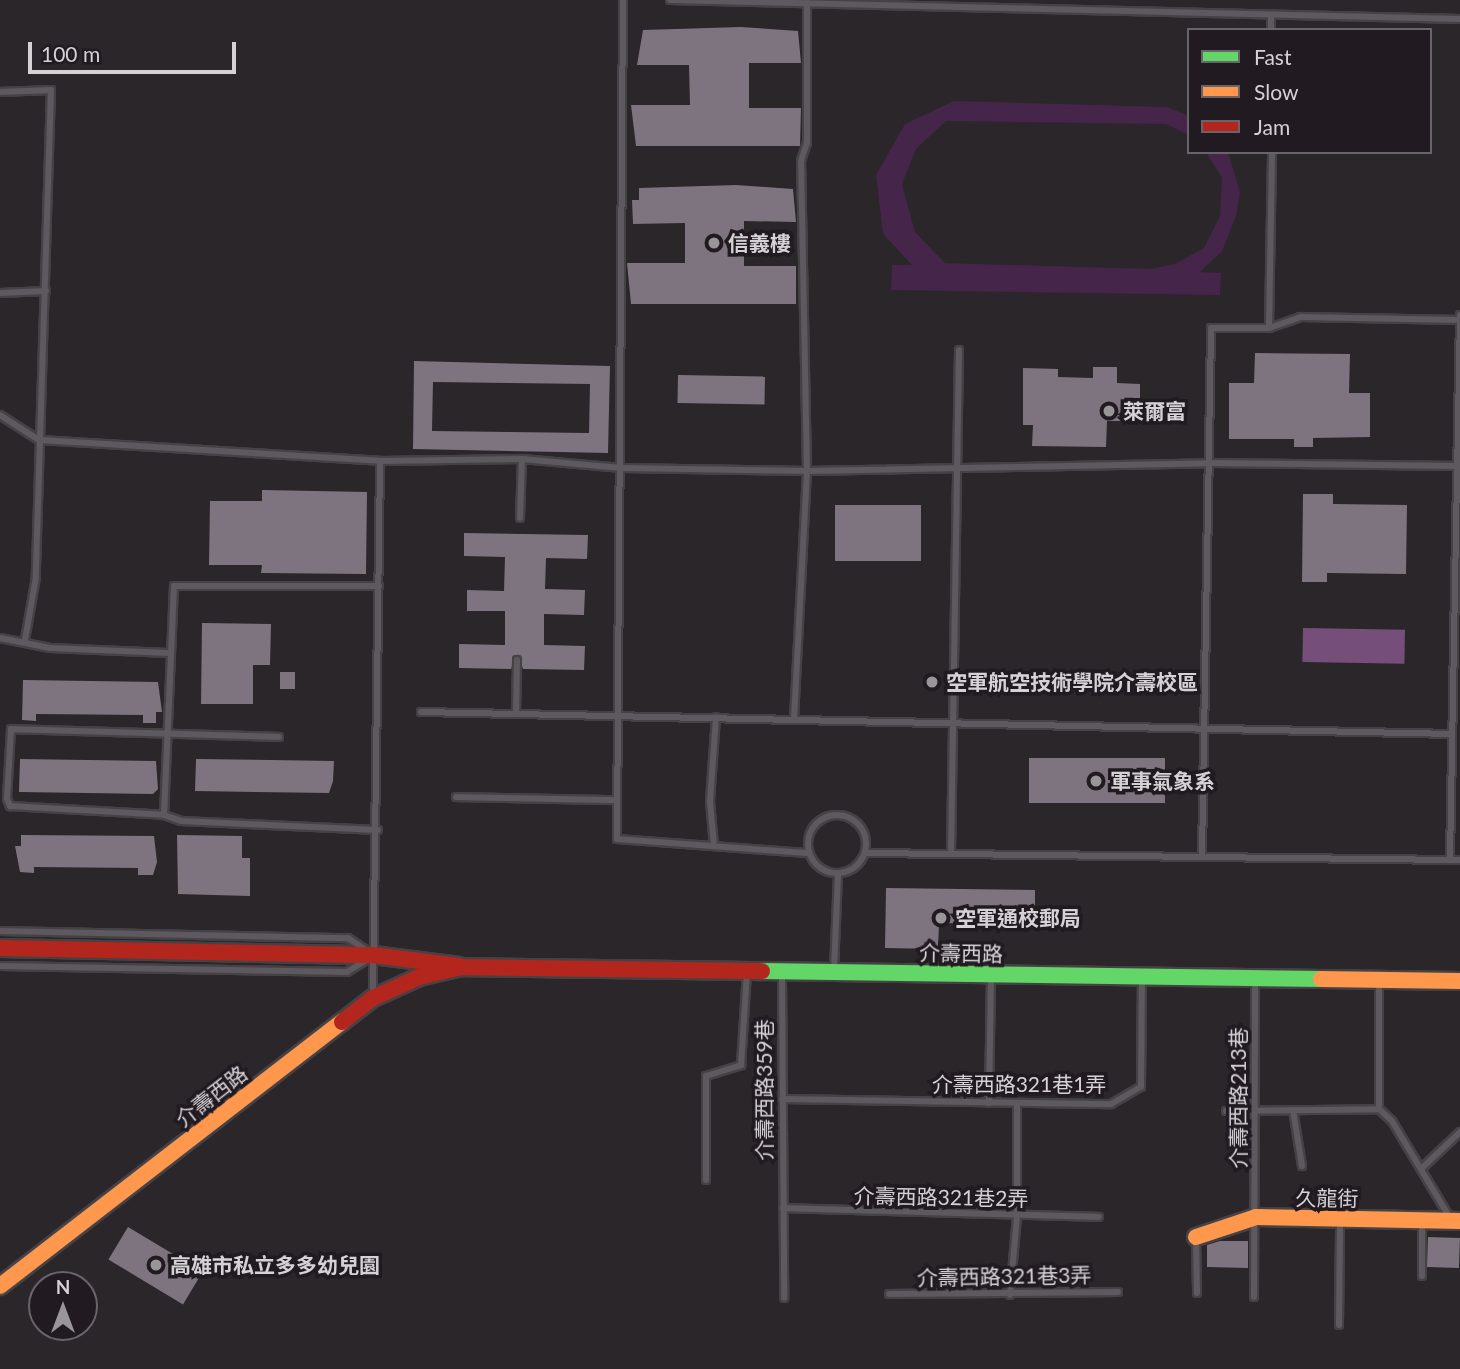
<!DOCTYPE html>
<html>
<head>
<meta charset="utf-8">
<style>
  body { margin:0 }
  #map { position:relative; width:1460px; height:1369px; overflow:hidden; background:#2a262a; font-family:Lato,"Noto Sans TC",sans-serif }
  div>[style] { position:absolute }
  .green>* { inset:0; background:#452549 }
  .water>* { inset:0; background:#754f79; transform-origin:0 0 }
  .building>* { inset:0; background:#7e747f; transform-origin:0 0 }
  .roads { filter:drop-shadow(2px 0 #454245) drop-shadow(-2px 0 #454245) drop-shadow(0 2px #454245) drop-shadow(0 -2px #454245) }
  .lane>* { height:6px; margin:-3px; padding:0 3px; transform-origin:3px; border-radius:3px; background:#5e585f }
  .lane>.ring { margin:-3px; padding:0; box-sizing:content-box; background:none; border:6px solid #5e585f; border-radius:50% }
  .fast>* { height:16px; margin:-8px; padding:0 8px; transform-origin:8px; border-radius:8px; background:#63d668 }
  .slow>* { height:16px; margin:-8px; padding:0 8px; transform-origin:8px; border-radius:8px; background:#ff974d }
  .jam>* { height:16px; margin:-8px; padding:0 8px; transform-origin:8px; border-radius:8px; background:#b3261e }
  .dots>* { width:19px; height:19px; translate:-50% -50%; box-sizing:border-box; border:4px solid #211b21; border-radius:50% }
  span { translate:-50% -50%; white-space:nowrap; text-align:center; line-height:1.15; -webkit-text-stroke:7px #211b21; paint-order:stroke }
  .poi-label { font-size:21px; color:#d5d1d5; font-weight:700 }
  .left { translate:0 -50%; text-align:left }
  .street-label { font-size:21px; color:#d5d1d5 }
  .legend { position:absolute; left:1187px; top:28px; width:245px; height:126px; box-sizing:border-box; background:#211b21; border:2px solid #696469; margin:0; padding:9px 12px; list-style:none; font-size:21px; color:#d5d1d5 }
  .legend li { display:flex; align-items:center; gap:14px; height:35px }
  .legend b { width:35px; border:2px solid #696469 }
  .north { position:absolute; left:28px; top:1271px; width:70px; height:70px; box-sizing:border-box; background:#211b21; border:2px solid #696469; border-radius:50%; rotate:0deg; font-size:19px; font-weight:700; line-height:28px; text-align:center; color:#d5d1d5 }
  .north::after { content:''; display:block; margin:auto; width:24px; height:32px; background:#999599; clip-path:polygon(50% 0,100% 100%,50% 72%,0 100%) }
  .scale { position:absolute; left:28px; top:42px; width:208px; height:32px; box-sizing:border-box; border:4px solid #d5d1d5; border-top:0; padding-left:9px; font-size:21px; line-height:24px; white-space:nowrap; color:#d5d1d5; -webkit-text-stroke:5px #211b21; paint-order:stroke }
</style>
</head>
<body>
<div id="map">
  <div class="green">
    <div style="clip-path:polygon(954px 101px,1167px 107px,1189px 116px,1189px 135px,1166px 124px,946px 121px,916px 149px,902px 184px,915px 232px,945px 263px,1151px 269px,1175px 264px,1204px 248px,1220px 216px,1222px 178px,1206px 152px,1228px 152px,1240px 192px,1236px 216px,1222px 251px,1200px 272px,1221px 273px,1220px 295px,891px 290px,892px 265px,912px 265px,883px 234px,876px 175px,905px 124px)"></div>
  </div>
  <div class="water">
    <div style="left:1303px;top:628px;width:102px;height:34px;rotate:1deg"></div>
  </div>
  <div class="building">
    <div style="clip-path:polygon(741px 27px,798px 31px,801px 63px,749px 63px,749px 108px,801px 108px,800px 146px,636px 146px,631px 105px,690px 105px,689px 65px,637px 65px,643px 30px)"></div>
    <div style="clip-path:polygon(736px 185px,793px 189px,796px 222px,744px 221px,744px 266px,796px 266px,796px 304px,631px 304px,627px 263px,685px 263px,685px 223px,633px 224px,632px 200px,639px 200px,639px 188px)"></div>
    <div style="clip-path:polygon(1255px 353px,1350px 354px,1349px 393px,1370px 393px,1370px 437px,1313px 438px,1313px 447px,1294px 447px,1294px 439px,1229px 439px,1229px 383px,1254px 383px)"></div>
    <div style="clip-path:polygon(evenodd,414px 361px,610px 366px,608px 453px,413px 449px,414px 361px,433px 382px,590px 384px,589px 433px,432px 431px,433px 382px)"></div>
    <div style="clip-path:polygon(1093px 367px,1117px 367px,1117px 383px,1140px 384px,1140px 404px,1121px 404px,1120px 421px,1107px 421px,1106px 447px,1032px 446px,1033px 425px,1023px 425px,1023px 368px,1058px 369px,1058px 377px,1093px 378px)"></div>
    <div style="left:678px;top:375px;width:87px;height:28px;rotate:1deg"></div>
    <div style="clip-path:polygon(262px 490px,367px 492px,366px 574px,261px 573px,262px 565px,209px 565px,210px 501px,262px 501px)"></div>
    <div style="clip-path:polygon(1303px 494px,1333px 494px,1333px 504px,1407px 505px,1406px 574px,1327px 573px,1327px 582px,1302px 582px)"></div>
    <div style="left:835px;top:505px;width:86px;height:56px"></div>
    <div style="clip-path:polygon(464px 533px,588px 535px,587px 559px,546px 558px,545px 589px,585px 590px,584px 615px,544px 614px,544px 645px,585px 646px,584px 670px,523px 669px,518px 654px,511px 669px,459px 668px,459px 644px,505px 645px,505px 611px,467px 611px,467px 590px,504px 591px,505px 557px,464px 556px)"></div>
    <div style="clip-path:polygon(202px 623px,271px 624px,270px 665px,253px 665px,253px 704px,201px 704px)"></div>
    <div style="left:280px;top:672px;width:15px;height:17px"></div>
    <div style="clip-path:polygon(23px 680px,158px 682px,162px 712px,156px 712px,156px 723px,143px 723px,143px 715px,36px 714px,36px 721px,22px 720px)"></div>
    <div style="left:1029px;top:758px;width:136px;height:45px"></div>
    <div style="clip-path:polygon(20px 759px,156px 761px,158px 789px,153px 794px,19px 792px)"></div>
    <div style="clip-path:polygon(196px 759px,334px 761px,333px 781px,329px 793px,195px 791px)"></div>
    <div style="clip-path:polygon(21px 835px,154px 836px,157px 862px,153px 875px,138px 875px,138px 868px,34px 867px,34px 873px,20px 872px,15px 846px,21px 846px)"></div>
    <div style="clip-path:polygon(177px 835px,242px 836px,242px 858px,250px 858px,250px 896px,178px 894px)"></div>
    <div style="clip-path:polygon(886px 888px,1035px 890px,1035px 914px,996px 913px,996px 924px,939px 923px,938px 949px,885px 948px)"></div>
    <div style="left:128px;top:1227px;width:87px;height:38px;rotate:31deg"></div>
    <div style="left:1428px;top:1237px;width:32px;height:30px;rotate:2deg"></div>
    <div style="clip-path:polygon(1220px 1241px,1248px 1241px,1248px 1268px,1207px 1267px,1207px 1245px)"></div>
  </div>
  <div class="roads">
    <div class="lane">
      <div style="left:623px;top:0;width:839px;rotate:90.41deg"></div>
      <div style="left:617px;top:839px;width:193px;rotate:4.2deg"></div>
      <div style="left:670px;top:0;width:790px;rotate:1.38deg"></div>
      <div style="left:1271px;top:30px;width:15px;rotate:-90deg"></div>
      <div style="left:0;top:92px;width:51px;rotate:-2.2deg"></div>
      <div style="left:51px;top:90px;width:487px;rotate:91.8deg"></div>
      <div style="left:36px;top:577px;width:64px;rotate:99.9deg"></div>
      <div style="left:0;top:293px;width:46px;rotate:-2.5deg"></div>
      <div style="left:1269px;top:328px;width:176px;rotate:-89deg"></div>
      <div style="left:0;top:415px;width:46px;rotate:32.7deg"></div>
      <div style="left:39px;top:440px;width:342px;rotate:3.5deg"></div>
      <div style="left:380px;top:461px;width:533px;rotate:90.75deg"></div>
      <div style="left:380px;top:461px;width:142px;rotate:-0.8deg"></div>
      <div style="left:522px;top:459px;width:100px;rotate:5.1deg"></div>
      <div style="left:622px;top:468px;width:185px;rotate:0.9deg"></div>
      <div style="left:807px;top:471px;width:405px;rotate:-1.1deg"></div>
      <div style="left:1212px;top:463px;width:248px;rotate:0.7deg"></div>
      <div style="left:520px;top:518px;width:59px;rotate:-88.1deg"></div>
      <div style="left:0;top:638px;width:51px;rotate:11.3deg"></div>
      <div style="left:50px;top:648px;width:119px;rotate:2.4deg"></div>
      <div style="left:421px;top:712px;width:1031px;rotate:1.22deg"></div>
      <div style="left:516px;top:714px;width:54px;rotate:-88.9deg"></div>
      <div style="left:794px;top:719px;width:248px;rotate:-87deg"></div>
      <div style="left:807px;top:471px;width:310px;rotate:-91.1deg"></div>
      <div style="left:801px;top:161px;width:19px;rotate:-72deg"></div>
      <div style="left:807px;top:143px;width:140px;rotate:-90deg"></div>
      <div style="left:279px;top:737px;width:268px;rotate:-178.3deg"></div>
      <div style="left:11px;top:729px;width:70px;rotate:93.3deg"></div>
      <div style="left:7px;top:799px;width:8px;rotate:67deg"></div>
      <div style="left:10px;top:806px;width:154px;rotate:3.3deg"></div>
      <div style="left:164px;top:815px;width:18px;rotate:19deg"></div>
      <div style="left:181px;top:821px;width:197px;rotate:2.6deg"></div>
      <div style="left:456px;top:797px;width:161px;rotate:1.1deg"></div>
      <div class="ring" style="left:808px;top:815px;width:52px;height:52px"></div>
      <div style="left:164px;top:815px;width:229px;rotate:-87.5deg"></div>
      <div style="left:174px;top:586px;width:205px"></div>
      <div style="left:714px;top:846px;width:45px;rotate:-95.1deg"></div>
      <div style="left:710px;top:801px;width:84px;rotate:-85.9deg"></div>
      <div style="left:866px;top:853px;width:594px;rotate:0.68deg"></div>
      <div style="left:951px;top:854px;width:504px;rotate:-89.09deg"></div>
      <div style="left:1202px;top:856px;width:528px;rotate:-89.02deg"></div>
      <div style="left:1211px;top:328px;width:58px"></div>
      <div style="left:1269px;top:328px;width:34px;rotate:-19deg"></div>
      <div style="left:1301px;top:317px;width:159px;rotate:1.1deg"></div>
      <div style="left:1450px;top:859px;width:544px;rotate:-88.95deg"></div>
      <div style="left:0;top:931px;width:348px;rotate:1.2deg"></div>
      <div style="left:348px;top:938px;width:22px;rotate:34deg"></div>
      <div style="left:0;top:966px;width:347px;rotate:1deg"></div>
      <div style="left:347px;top:972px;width:22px;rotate:-32deg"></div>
      <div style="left:834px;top:970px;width:97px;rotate:-87.6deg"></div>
      <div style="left:782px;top:975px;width:323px;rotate:89.6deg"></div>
      <div style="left:1379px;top:981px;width:128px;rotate:90deg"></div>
      <div style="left:782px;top:1099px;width:329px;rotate:0.9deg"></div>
      <div style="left:1111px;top:1104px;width:34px;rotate:-30deg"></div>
      <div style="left:1141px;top:1087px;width:109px;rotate:-89.5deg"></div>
      <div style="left:989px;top:1103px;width:127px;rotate:-89.1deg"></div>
      <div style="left:1379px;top:1109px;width:18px;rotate:43deg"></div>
      <div style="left:1392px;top:1121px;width:113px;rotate:59.1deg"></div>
      <div style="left:1293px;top:1110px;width:57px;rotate:80.9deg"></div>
      <div style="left:1226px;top:1111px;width:153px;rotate:-0.7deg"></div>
      <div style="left:1421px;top:1169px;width:54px;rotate:-43.5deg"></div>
      <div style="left:706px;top:1180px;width:104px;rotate:-90deg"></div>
      <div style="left:706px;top:1076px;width:37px;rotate:-17deg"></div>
      <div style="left:741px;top:1065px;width:92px;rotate:-86.3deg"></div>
      <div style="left:783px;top:1208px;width:316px;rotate:1.6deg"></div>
      <div style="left:1422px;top:1222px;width:54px;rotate:90deg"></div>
      <div style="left:1196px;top:1239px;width:54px;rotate:88.9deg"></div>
      <div style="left:889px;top:1294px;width:229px;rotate:-0.5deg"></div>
      <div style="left:1010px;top:1295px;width:79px;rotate:-84.9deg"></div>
      <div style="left:1017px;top:1216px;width:112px;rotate:-90deg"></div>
      <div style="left:1254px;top:1297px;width:317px;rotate:-89.8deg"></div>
      <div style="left:1339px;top:1325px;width:104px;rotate:-89.4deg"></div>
    </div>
    <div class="fast">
      <div style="left:762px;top:971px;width:559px;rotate:0.82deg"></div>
    </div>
    <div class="slow">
      <div style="left:1321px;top:979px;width:139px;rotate:0.8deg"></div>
      <div style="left:1196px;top:1237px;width:63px;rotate:-18.4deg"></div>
      <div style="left:1256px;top:1217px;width:204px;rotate:1.1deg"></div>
      <div style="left:0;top:1286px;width:432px;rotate:-37.7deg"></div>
    </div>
    <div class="jam">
      <div style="left:0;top:948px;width:373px;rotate:1.1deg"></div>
      <div style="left:373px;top:955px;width:87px;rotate:7.3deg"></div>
      <div style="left:342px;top:1022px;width:39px;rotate:-38deg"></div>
      <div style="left:373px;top:998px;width:51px;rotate:-24.5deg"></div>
      <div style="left:419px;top:977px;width:44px;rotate:-13.1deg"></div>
      <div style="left:462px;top:967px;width:300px;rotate:0.8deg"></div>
    </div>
  </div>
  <div class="dots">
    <div style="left:714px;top:243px;background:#999599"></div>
    <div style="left:1109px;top:411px;background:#999599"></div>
    <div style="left:932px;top:682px;background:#999599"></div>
    <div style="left:1096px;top:781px;background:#999599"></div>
    <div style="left:941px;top:918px;background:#999599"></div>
    <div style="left:156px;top:1265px;background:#999599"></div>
  </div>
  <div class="poi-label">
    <span class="left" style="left:728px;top:243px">信義樓</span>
    <span class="left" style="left:1123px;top:411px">萊爾富</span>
    <span class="left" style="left:946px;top:682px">空軍航空技術學院介壽校區</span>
    <span class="left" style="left:1110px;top:781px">軍事氣象系</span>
    <span class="left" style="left:955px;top:918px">空軍通校郵局</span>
    <span class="left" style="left:170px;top:1265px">高雄市私立多多幼兒園</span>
  </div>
  <div class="street-label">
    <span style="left:961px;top:953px;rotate:1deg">介壽西路</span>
    <span style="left:1019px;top:1084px">介壽西路321巷1弄</span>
    <span style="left:764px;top:1090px;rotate:-90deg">介壽西路359巷</span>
    <span style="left:211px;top:1096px;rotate:-38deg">介壽西路</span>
    <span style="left:1238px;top:1098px;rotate:-90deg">介壽西路213巷</span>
    <span style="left:941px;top:1197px;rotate:1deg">介壽西路321巷2弄</span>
    <span style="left:1327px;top:1198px;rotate:1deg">久龍街</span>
    <span style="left:1004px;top:1276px;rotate:-1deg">介壽西路321巷3弄</span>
  </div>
  <ul class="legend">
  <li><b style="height:9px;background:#63d668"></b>Fast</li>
  <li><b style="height:9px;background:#ff974d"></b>Slow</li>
  <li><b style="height:9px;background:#b3261e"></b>Jam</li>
  </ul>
  <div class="north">N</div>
  <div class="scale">100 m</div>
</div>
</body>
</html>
